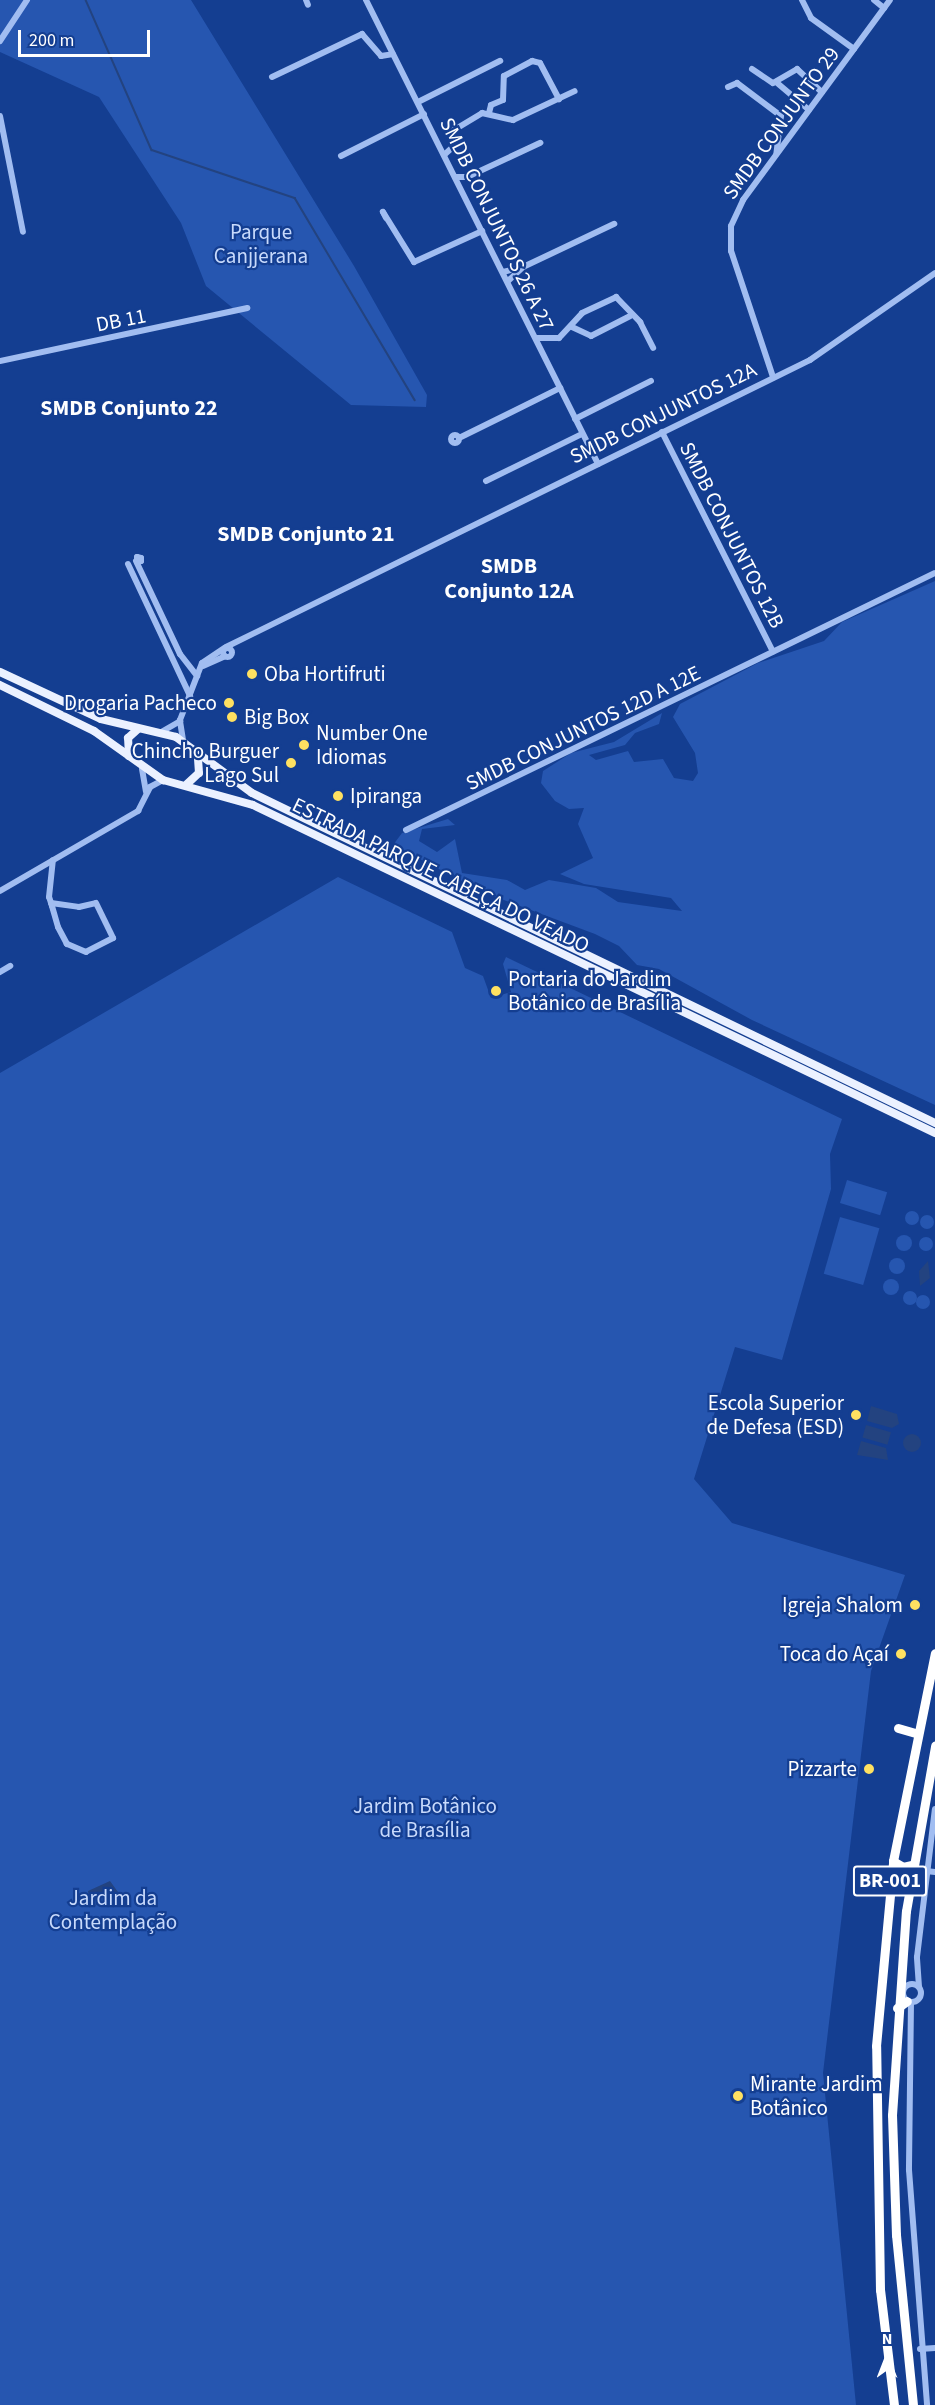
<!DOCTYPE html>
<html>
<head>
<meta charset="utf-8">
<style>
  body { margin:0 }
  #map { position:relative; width:935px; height:2405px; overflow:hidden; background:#143e91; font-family:"Source Sans 3",sans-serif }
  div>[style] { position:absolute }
  .green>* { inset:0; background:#2656b0; transform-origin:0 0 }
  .round { border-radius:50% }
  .water>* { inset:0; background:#234380; transform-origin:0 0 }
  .stream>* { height:1.5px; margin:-0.75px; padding:0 0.75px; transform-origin:0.75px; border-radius:0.75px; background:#234380 }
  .minor>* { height:6px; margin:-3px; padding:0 3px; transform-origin:3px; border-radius:3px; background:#a1bdf1 }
  .minor>.ring { margin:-3px; padding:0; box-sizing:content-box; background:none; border:6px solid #a1bdf1; border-radius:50% }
  .major>* { height:8px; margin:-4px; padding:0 4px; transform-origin:4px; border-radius:4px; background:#ebf1ff }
  .highway>* { height:9px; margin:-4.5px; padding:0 4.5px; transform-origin:4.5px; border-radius:4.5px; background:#fff }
  .dots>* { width:16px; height:16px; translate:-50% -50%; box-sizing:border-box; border:3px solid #143e91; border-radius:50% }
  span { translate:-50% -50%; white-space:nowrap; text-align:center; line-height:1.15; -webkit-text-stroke:4.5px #143e91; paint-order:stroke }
  .shield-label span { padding:2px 4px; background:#143e91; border:2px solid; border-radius:4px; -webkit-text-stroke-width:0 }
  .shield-label { font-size:20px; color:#fff; font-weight:700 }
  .street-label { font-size:21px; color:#fff }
  .park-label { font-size:21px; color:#c8dafc }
  .poi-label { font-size:21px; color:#fff }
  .left { translate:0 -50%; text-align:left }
  .right { translate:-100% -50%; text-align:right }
  .neighbourhood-label { font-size:22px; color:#fff; font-weight:700 }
  .north { position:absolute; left:857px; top:2327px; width:60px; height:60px; -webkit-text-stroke:4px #143e91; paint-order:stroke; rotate:0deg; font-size:16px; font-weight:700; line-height:24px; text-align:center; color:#fff }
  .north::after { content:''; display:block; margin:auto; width:21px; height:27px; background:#fff; clip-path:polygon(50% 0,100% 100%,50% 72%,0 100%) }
  .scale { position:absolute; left:18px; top:30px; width:132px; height:27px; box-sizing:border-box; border:3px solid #fff; border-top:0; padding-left:8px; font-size:18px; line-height:21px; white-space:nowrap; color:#fff; -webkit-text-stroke:4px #143e91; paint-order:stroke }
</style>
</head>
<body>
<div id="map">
  <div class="green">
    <div style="clip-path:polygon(0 0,191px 0,354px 266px,427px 395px,426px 407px,351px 405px,206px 286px,181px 223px,99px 97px,0 52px)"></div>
    <div style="clip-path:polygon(935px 581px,935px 1105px,752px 1020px,659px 969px,637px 965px,619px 946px,595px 934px,485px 893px,393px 845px,402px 833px,448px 819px,455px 825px,422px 829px,419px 841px,437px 852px,455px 839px,462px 873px,507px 880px,525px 890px,549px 880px,596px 888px,618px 902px,682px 911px,671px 898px,584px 884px,560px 874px,593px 858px,578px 824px,584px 808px,569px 809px,555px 801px,541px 783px,543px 771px,571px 753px,614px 742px,662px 713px,659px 724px,635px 733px,625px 745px,589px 755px,596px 760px,628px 751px,634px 762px,663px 759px,674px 778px,693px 781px,698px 773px,695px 753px,673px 717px,680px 704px,758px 663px,824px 641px,842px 622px)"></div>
    <div style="clip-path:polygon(338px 877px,452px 932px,465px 968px,483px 976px,491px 998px,511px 992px,503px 964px,506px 957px,842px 1119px,830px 1154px,831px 1189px,782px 1360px,735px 1347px,694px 1479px,732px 1523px,905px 1575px,871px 1671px,823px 2073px,856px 2405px,0 2405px,0 1073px)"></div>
    <div style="left:847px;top:1180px;width:42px;height:24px;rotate:17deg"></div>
    <div class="round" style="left:905px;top:1211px;width:14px;height:14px"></div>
    <div class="round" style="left:920px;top:1215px;width:14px;height:14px"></div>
    <div style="left:840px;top:1217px;width:41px;height:59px;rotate:16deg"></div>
    <div class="round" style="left:896px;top:1235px;width:16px;height:16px"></div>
    <div class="round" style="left:919px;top:1237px;width:14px;height:14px"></div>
    <div class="round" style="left:889px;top:1258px;width:16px;height:16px"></div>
    <div class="round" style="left:883px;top:1279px;width:16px;height:16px"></div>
    <div class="round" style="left:903px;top:1291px;width:14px;height:14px"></div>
    <div class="round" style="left:916px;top:1295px;width:14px;height:14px"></div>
  </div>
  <div class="water">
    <div style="clip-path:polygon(928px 1261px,930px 1278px,920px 1286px,919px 1271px)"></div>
    <div style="clip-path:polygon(871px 1406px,897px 1414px,899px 1424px,892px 1428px,867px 1421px)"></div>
    <div style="left:866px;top:1425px;width:26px;height:13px;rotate:16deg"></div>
    <div class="round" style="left:903px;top:1434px;width:18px;height:18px"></div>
    <div style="clip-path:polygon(861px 1441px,886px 1448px,888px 1460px,857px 1455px)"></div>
    <div style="clip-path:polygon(110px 1881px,123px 1899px,114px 1895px,109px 1906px,105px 1891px,95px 1907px,98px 1894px,89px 1897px,88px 1891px)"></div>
  </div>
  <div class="stream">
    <div style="left:86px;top:0;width:164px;rotate:66.3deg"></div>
    <div style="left:152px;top:150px;width:151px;rotate:18.6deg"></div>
    <div style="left:295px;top:198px;width:235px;rotate:59.3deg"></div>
  </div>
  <div class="minor">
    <div style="left:306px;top:0;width:5px;rotate:68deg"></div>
    <div style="left:366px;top:0;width:519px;rotate:63.43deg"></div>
    <div style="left:802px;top:0;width:20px;rotate:63deg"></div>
    <div style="left:811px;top:18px;width:53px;rotate:35.8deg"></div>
    <div style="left:874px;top:0;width:13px;rotate:39deg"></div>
    <div style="left:0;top:41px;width:49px;rotate:-56.6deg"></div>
    <div style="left:752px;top:69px;width:25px;rotate:34deg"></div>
    <div style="left:773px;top:83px;width:28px;rotate:-30deg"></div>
    <div style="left:797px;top:69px;width:34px;rotate:43deg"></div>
    <div style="left:272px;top:77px;width:100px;rotate:-25.5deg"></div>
    <div style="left:362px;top:34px;width:29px;rotate:49deg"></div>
    <div style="left:381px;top:56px;width:12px;rotate:-9deg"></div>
    <div style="left:776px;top:82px;width:43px;rotate:40.3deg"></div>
    <div style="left:728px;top:87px;width:10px;rotate:-24deg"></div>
    <div style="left:737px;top:83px;width:55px;rotate:36.9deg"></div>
    <div style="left:781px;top:116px;width:38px;rotate:97deg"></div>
    <div style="left:418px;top:102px;width:92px;rotate:-26.6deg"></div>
    <div style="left:489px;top:113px;width:8px;rotate:-76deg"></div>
    <div style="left:491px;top:105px;width:13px;rotate:-23deg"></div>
    <div style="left:503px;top:100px;width:24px;rotate:-88deg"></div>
    <div style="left:504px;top:76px;width:32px;rotate:-28deg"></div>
    <div style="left:532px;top:61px;width:8px;rotate:14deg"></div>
    <div style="left:540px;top:63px;width:41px;rotate:62.2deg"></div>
    <div style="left:0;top:116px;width:118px;rotate:78.8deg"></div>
    <div style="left:444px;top:155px;width:13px;rotate:-42deg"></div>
    <div style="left:454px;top:146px;width:16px;rotate:-90deg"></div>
    <div style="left:454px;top:130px;width:33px;rotate:-31deg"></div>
    <div style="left:482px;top:113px;width:32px;rotate:13deg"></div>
    <div style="left:513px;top:120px;width:68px;rotate:-25.1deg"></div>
    <div style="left:341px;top:156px;width:93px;rotate:-26.8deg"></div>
    <div style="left:455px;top:177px;width:12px"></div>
    <div style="left:467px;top:177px;width:81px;rotate:-25deg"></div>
    <div style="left:386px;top:218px;width:7px;rotate:-117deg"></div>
    <div style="left:383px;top:212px;width:59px;rotate:58.2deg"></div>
    <div style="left:414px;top:262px;width:75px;rotate:-24.5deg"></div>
    <div style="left:523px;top:267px;width:101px;rotate:-25.3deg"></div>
    <div style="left:503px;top:272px;width:21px;rotate:-14deg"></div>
    <div style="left:523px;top:267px;width:21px;rotate:137deg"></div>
    <div style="left:572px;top:327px;width:21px;rotate:25deg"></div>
    <div style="left:591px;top:336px;width:44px;rotate:-27.1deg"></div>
    <div style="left:536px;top:338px;width:23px"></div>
    <div style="left:559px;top:338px;width:34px;rotate:-47deg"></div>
    <div style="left:582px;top:313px;width:38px;rotate:-25deg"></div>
    <div style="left:616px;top:297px;width:35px;rotate:46deg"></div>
    <div style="left:640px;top:322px;width:29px;rotate:63deg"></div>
    <div style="left:0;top:361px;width:253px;rotate:-12.1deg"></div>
    <div style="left:773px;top:377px;width:133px;rotate:-108.4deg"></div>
    <div style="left:731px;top:251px;width:25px;rotate:-90deg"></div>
    <div style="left:731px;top:226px;width:29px;rotate:-65deg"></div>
    <div style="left:743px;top:200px;width:248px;rotate:-53.7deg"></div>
    <div style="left:575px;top:419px;width:85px;rotate:-26.6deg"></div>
    <div style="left:662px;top:432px;width:246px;rotate:63.2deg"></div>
    <div class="ring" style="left:451px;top:435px;width:2px;height:2px"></div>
    <div style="left:459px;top:438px;width:113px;rotate:-26.3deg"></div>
    <div style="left:486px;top:481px;width:107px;rotate:-26.1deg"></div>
    <div style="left:137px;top:557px;width:4px;rotate:14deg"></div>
    <div style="left:141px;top:558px;width:3px;rotate:90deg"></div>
    <div style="left:141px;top:561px;width:4px;rotate:166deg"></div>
    <div style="left:137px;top:562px;width:5px;rotate:-90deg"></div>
    <div style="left:136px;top:561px;width:103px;rotate:64.7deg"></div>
    <div style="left:180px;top:654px;width:28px;rotate:52deg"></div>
    <div style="left:128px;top:564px;width:146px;rotate:64.8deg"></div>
    <div style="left:226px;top:647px;width:651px;rotate:-26.17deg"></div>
    <div style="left:810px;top:360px;width:152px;rotate:-34.8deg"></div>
    <div class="ring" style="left:222.5px;top:647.5px;width:3px;height:3px"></div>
    <div style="left:203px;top:666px;width:24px;rotate:-24deg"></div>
    <div style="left:163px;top:731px;width:20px;rotate:-30deg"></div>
    <div style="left:183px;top:740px;width:20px;rotate:-99deg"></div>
    <div style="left:180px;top:720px;width:61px;rotate:-68.9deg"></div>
    <div style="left:202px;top:663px;width:27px;rotate:-34deg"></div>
    <div style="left:142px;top:769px;width:23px;rotate:80deg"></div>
    <div style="left:406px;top:830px;width:588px;rotate:-25.91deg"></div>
    <div style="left:0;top:891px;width:160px;rotate:-30.1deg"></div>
    <div style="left:138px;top:811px;width:27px;rotate:-63deg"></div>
    <div style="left:150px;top:787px;width:15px;rotate:-28deg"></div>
    <div style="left:51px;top:903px;width:28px;rotate:8deg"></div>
    <div style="left:79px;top:907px;width:17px;rotate:-13deg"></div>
    <div style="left:96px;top:903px;width:39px;rotate:64deg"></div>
    <div style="left:113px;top:938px;width:30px;rotate:153deg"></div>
    <div style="left:86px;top:952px;width:21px;rotate:-157deg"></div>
    <div style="left:67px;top:944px;width:19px;rotate:-118deg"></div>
    <div style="left:58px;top:927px;width:22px;rotate:-106deg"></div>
    <div style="left:52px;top:906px;width:9px;rotate:-108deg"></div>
    <div style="left:49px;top:897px;width:37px;rotate:-84deg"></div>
    <div style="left:0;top:972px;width:12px;rotate:-31deg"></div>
    <div style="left:926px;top:1871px;width:9px;rotate:6deg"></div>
    <div class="ring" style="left:903px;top:1984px;width:12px;height:12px"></div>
    <div style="left:919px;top:1987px;width:30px;rotate:-94deg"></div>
    <div style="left:917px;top:1957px;width:149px;rotate:-83.1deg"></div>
    <div style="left:911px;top:2002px;width:168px;rotate:90.7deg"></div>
    <div style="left:909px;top:2170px;width:236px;rotate:85.6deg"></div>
    <div style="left:920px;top:2349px;width:15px;rotate:-4deg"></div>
  </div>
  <div class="major">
    <div style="left:0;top:672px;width:111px;rotate:25deg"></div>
    <div style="left:101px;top:719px;width:77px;rotate:13.5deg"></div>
    <div style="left:176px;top:737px;width:94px;rotate:36.4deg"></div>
    <div style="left:252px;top:793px;width:759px;rotate:25.79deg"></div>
    <div style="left:0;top:685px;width:105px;rotate:26.1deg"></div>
    <div style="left:94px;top:731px;width:85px;rotate:35.4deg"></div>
    <div style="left:163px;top:780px;width:93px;rotate:15.5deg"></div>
    <div style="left:253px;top:805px;width:757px;rotate:25.68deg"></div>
    <div style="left:129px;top:756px;width:18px;rotate:-93deg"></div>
    <div style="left:128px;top:738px;width:13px;rotate:-42deg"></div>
    <div style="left:187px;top:784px;width:16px;rotate:-43deg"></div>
    <div style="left:199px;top:773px;width:16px;rotate:-94deg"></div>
  </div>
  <div class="highway">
    <div style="left:898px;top:1728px;width:18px;rotate:16deg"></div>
    <div style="left:893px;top:1861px;width:12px;rotate:31deg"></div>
    <div style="left:903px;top:1867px;width:9px;rotate:-13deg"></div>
    <div style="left:897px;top:2008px;width:12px;rotate:-35deg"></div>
    <div style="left:894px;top:2405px;width:116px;rotate:-96.9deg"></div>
    <div style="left:880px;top:2290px;width:244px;rotate:-90.9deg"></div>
    <div style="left:876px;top:2046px;width:186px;rotate:-84.7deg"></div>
    <div style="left:893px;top:1861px;width:212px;rotate:-78.6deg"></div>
    <div style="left:913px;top:2405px;width:171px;rotate:-95.7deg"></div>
    <div style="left:896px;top:2235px;width:120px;rotate:-91.9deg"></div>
    <div style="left:892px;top:2115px;width:204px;rotate:-86.1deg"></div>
    <div style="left:906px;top:1911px;width:168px;rotate:-80deg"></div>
  </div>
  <div class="dots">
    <div style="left:252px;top:674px;background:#ffe161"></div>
    <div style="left:229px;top:703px;background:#ffe161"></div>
    <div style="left:232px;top:717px;background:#ffe161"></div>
    <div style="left:304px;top:745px;background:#ffe161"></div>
    <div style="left:291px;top:763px;background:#ffe161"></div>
    <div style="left:338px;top:796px;background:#ffe161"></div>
    <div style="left:496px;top:991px;background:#ffe161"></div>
    <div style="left:856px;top:1415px;background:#ffe161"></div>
    <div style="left:915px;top:1605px;background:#ffe161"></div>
    <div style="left:901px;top:1654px;background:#ffe161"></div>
    <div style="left:869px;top:1769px;background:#ffe161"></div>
    <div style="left:738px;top:2096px;background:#ffe161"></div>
  </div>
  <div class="shield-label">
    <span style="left:890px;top:1881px">BR-001</span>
  </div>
  <div class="street-label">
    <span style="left:781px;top:123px;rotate:-54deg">SMDB CONJUNTO 29</span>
    <span style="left:497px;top:224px;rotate:64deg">SMDB CONJUNTOS 26 A 27</span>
    <span style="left:121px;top:320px;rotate:-11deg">DB 11</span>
    <span style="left:663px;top:413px;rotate:-26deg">SMDB CONJUNTOS 12A</span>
    <span style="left:732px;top:535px;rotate:63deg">SMDB CONJUNTOS 12B</span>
    <span style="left:583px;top:728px;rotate:-26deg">SMDB CONJUNTOS 12D A 12E</span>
    <span style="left:441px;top:875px;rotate:26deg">ESTRADA PARQUE CABEÇA DO VEADO</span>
  </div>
  <div class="park-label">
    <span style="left:261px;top:244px">Parque<br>Canjjerana</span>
    <span style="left:425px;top:1818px">Jardim Botânico<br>de Brasília</span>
    <span style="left:113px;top:1910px">Jardim da<br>Contemplação</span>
  </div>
  <div class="poi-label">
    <span class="left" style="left:264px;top:674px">Oba Hortifruti</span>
    <span class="right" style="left:217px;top:703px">Drogaria Pacheco</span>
    <span class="left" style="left:244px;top:717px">Big Box</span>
    <span class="left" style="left:316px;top:745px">Number One<br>Idiomas</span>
    <span class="right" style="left:279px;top:763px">Chincho Burguer<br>Lago Sul</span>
    <span class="left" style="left:350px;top:796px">Ipiranga</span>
    <span class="left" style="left:508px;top:991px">Portaria do Jardim<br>Botânico de Brasília</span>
    <span class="right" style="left:844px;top:1415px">Escola Superior<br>de Defesa (ESD)</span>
    <span class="right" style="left:903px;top:1605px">Igreja Shalom</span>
    <span class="right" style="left:889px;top:1654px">Toca do Açaí</span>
    <span class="right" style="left:857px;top:1769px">Pizzarte</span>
    <span class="left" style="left:750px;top:2096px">Mirante Jardim<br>Botânico</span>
  </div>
  <div class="neighbourhood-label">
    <span style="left:129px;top:409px">SMDB Conjunto 22</span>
    <span style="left:306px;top:535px">SMDB Conjunto 21</span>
    <span style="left:509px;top:579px">SMDB<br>Conjunto 12A</span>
  </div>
  <div class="north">N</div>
  <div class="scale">200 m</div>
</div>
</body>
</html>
